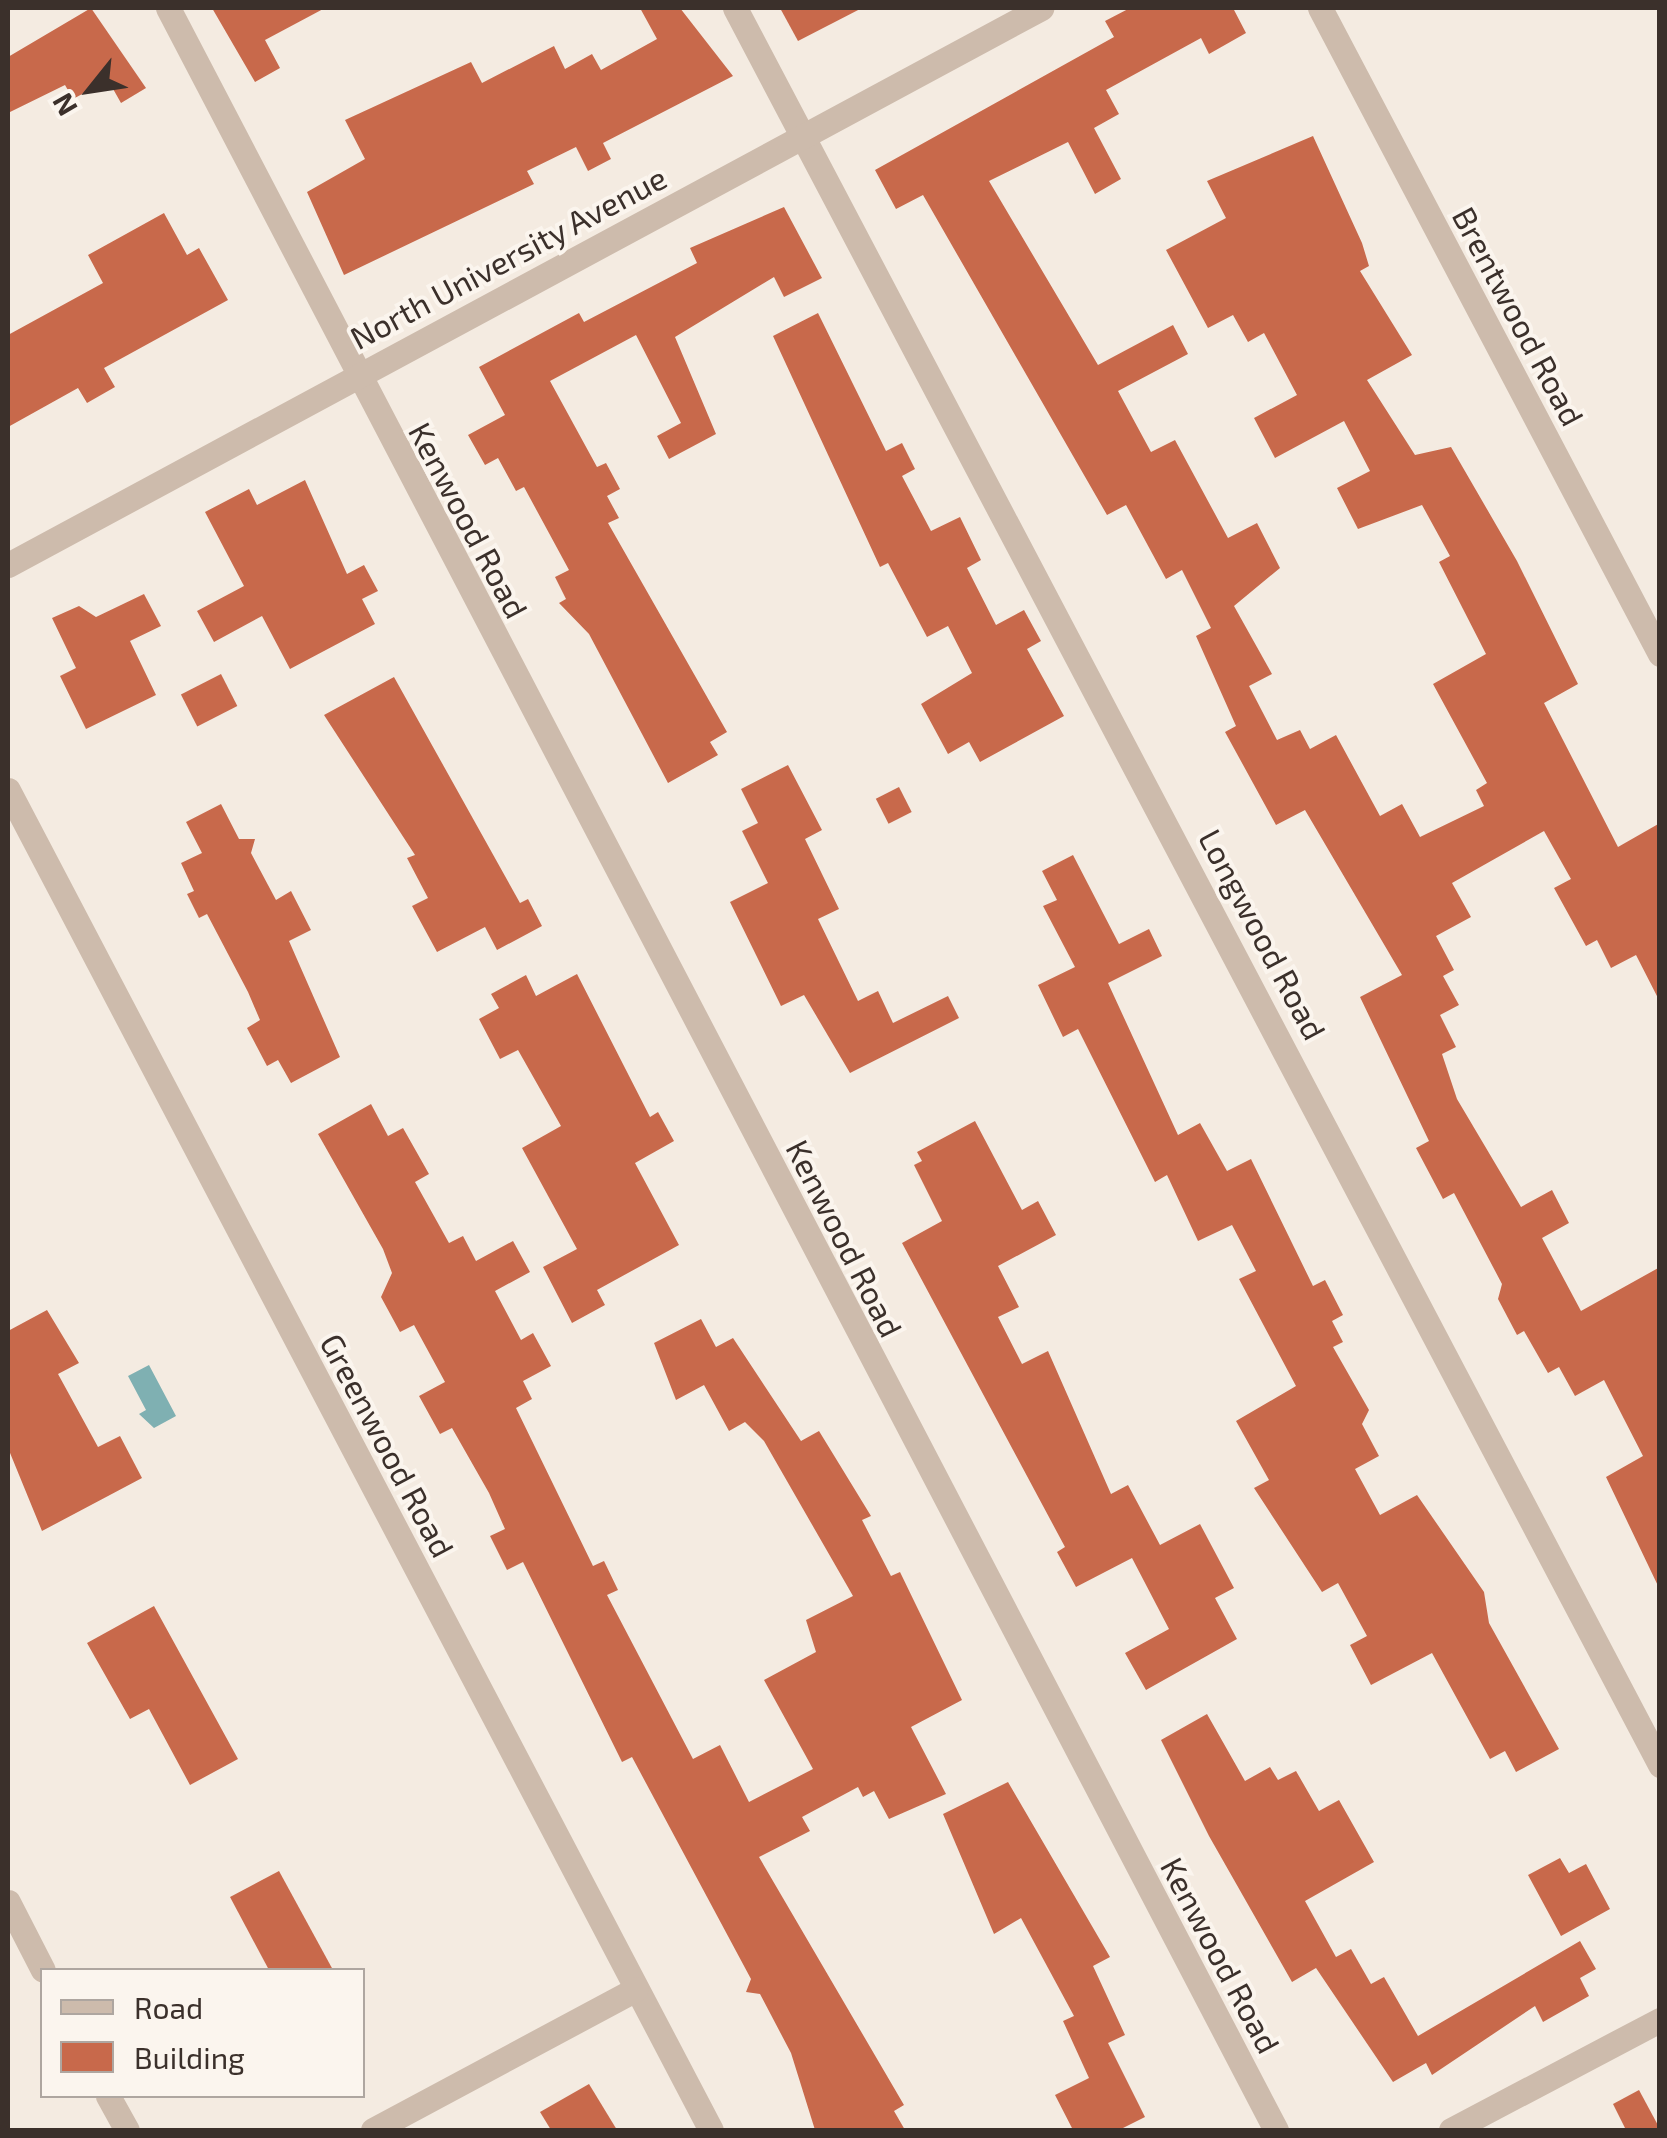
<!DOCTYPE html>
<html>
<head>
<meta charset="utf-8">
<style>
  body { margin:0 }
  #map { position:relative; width:1667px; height:2138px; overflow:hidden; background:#f4ebe1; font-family:"Exo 2",sans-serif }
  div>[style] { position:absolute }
  .water>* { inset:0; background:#7fb0b2 }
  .building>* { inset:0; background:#c8694b; transform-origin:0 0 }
  .minor>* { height:25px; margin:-12.5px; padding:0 12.5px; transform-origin:12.5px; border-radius:12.5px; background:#cdbbac }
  span { translate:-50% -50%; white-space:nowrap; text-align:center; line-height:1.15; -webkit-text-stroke:8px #fbf5ee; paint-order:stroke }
  .street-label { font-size:32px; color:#3b302b }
  .frame { position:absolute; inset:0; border:10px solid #3b302b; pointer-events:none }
  .legend { position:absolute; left:40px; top:1968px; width:325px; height:130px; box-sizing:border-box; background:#fbf5ee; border:2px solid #aea6a0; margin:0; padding:12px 18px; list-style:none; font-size:30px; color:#3b302b }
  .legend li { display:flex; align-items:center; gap:20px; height:50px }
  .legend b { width:50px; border:2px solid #aea6a0 }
  .north { position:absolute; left:40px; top:40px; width:100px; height:100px; -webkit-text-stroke:8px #fbf5ee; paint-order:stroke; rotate:240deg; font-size:28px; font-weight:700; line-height:40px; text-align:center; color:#3b302b }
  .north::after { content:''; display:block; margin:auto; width:35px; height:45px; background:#3b302b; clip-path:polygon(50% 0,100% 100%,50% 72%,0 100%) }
</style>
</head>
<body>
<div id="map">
  <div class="water">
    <div style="clip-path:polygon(149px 1365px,176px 1416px,154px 1428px,139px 1414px,146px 1410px,128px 1376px)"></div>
  </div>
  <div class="building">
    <div style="clip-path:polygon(91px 8px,146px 88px,121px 103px,108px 80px,73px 99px,65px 85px,8px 113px,8px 57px)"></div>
    <div style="clip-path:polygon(212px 8px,325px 8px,265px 40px,280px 68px,255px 82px)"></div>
    <div style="clip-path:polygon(640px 8px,680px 8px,733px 76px,603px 143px,611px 159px,588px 171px,576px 147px,527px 171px,534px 184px,344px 275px,307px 192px,365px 159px,345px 120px,471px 62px,482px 83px,554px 46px,565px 69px,592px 54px,601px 70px,657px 39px)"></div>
    <div style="clip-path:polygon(780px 8px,862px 8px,798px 41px)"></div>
    <div style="clip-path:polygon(1130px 8px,1233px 8px,1246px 33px,1209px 54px,1201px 38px,1106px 90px,1119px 114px,1094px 128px,1121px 179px,1095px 194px,1068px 142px,989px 181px,1098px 365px,1173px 325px,1188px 354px,1118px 391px,1151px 452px,1175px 440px,1228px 538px,1257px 523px,1280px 568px,1234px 606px,1272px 674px,1249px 686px,1277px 740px,1300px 730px,1310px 749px,1336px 735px,1380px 816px,1402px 804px,1420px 837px,1484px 806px,1476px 790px,1487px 783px,1433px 684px,1486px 654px,1439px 562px,1450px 556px,1422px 505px,1358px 529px,1337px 488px,1370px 471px,1344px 421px,1275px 458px,1254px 418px,1297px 395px,1264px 333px,1248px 342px,1233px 315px,1208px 328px,1166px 250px,1226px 218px,1207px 181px,1313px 136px,1362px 243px,1369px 266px,1360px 271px,1412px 355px,1367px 380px,1415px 455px,1451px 447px,1517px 561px,1578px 684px,1544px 703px,1618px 847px,1660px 823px,1660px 1002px,1636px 955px,1611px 968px,1597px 940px,1586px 946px,1554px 888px,1571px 879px,1544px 831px,1452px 883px,1471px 917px,1436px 936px,1454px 970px,1443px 976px,1459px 1005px,1440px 1015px,1456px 1047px,1442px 1054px,1457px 1099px,1521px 1207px,1552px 1190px,1569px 1223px,1542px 1238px,1581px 1311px,1660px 1267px,1660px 1590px,1606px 1477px,1643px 1456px,1604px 1380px,1575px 1396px,1559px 1367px,1548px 1373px,1524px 1331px,1517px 1335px,1498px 1299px,1502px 1284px,1454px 1193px,1443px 1199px,1416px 1148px,1429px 1141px,1360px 997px,1402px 975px,1305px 810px,1276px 825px,1225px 732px,1236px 726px,1196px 636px,1211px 628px,1182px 570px,1166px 579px,1126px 505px,1107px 515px,923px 195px,896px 209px,875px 170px,1114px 37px,1105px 21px)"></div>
    <div style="clip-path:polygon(784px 207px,822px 278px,784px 297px,774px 277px,675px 337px,716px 434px,669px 459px,657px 436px,681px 423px,636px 335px,550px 381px,597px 467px,606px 463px,620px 489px,607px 496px,619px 518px,608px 523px,727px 732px,710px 742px,718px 755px,668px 783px,589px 634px,559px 603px,566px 599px,555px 577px,569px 570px,524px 487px,516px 491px,498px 458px,485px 465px,468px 435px,505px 415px,479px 367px,579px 313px,584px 322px,697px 263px,690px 248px)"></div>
    <div style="clip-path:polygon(164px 213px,187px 255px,199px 248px,228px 300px,104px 368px,115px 387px,87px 403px,78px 388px,8px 427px,8px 335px,103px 283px,88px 255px)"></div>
    <div style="clip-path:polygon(818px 313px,886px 451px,902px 443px,915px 469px,902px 476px,931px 531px,960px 517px,981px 560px,967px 568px,996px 625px,1024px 610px,1041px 641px,1027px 649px,1064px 716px,980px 762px,969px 742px,948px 754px,921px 704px,972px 673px,948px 626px,927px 637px,888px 563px,880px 567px,773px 336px)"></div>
    <div style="clip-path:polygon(305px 480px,347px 574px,364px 565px,378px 591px,362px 599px,375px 624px,290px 669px,262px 616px,214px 642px,197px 611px,244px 586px,205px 512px,249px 489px,257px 505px)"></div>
    <div style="clip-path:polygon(144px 594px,161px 626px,130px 641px,156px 695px,86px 729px,60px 676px,76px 668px,52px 618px,79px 606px,96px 617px)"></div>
    <div style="left:221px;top:674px;width:36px;height:45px;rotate:63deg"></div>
    <div style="clip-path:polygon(394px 677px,520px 903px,528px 899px,542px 926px,497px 950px,485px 927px,437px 952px,412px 906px,428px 898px,407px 858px,415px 855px,324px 715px)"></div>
    <div style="clip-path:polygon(788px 765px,822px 830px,805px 839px,839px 909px,818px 919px,858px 1001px,878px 991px,893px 1023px,948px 996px,959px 1018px,850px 1073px,804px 995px,781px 1006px,730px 902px,768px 883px,742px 831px,758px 823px,741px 789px)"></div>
    <div style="left:899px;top:787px;width:28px;height:26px;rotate:63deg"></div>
    <div style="clip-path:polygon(221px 804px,239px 839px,255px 839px,251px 853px,276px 900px,291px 891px,311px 930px,289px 941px,340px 1057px,291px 1083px,278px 1060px,267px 1066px,247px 1028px,260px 1020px,248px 992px,207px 914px,199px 918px,187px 894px,194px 891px,181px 863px,202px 853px,186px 822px)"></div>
    <div style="clip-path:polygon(1073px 855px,1119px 944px,1149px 929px,1162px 956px,1108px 983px,1178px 1135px,1200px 1123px,1227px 1171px,1251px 1159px,1313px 1286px,1325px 1280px,1343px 1315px,1332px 1321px,1343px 1342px,1333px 1347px,1369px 1410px,1362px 1424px,1379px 1456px,1355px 1469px,1380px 1515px,1417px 1495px,1484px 1592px,1489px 1623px,1559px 1749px,1516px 1772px,1505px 1751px,1490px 1759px,1432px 1653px,1371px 1685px,1350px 1645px,1367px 1636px,1338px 1583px,1322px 1592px,1254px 1488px,1269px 1480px,1236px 1421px,1296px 1386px,1239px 1279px,1256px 1271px,1232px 1225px,1198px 1241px,1167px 1175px,1155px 1182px,1078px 1029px,1063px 1037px,1038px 985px,1075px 967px,1043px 906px,1057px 900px,1042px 871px)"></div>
    <div style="clip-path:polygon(577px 974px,650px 1117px,658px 1112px,674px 1141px,635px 1163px,679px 1245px,597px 1290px,605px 1305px,572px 1323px,543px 1267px,577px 1249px,522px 1148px,561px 1126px,518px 1050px,500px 1059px,479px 1019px,499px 1008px,491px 994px,526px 975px,536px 996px)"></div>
    <div style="clip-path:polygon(371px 1104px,388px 1136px,403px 1128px,429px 1174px,415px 1182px,449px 1243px,463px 1236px,476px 1261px,513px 1241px,530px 1272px,495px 1291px,521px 1340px,533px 1333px,551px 1366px,523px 1381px,532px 1399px,516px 1408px,593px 1566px,604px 1561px,618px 1590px,607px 1595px,693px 1759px,720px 1745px,749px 1802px,813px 1769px,764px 1680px,816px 1652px,806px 1620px,853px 1596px,764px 1441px,745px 1422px,729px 1431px,704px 1385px,676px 1400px,654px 1343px,701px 1319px,716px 1347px,733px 1338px,801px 1441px,819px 1431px,871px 1516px,862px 1520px,891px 1576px,900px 1572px,962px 1700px,911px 1727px,946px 1794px,889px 1819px,874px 1791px,863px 1797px,858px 1787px,802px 1817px,810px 1831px,759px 1857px,904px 2105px,894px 2111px,905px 2130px,815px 2130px,791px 2053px,760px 1994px,746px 1992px,751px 1979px,632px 1757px,622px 1762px,523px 1562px,507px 1570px,490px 1536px,505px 1529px,489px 1493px,452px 1428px,440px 1434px,419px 1396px,445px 1382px,414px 1325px,400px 1332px,381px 1297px,392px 1273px,383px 1249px,318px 1134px)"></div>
    <div style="clip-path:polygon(975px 1121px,1022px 1210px,1038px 1201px,1056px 1235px,998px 1266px,1019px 1307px,998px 1317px,1022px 1364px,1048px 1351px,1111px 1494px,1128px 1485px,1160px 1545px,1200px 1524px,1234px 1588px,1215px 1598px,1237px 1639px,1146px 1690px,1125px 1653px,1169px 1629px,1132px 1558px,1076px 1587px,1057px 1552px,1065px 1547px,902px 1243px,942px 1221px,914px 1165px,922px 1161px,917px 1152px)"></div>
    <div style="clip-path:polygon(47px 1310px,79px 1363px,58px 1374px,98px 1447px,120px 1436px,142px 1478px,42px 1531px,8px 1448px,8px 1331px)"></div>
    <div style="clip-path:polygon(154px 1606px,238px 1759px,190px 1785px,149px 1709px,130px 1719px,87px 1643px)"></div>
    <div style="clip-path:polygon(1207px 1714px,1245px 1781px,1270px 1767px,1278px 1780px,1296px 1771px,1319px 1811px,1339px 1800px,1374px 1862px,1305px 1901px,1336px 1957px,1351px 1949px,1371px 1984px,1384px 1977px,1418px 2036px,1580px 1941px,1596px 1969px,1580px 1978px,1589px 1996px,1543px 2022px,1535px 2006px,1432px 2075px,1426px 2063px,1393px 2082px,1316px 1968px,1292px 1982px,1209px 1836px,1161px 1740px)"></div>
    <div style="clip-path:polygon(1008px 1782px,1110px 1957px,1093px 1966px,1125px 2035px,1108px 2043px,1145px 2117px,1119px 2130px,1073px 2130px,1055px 2095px,1089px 2078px,1063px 2021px,1074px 2016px,1021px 1918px,994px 1934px,943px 1814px)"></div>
    <div style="clip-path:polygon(1560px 1858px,1569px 1873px,1586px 1864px,1610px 1909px,1561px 1936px,1528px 1875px)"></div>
    <div style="clip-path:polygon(279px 1871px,333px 1970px,269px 1970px,230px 1897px)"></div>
    <div style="clip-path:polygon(589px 2084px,617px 2130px,551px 2130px,540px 2112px)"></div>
    <div style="clip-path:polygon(1639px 2090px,1660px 2129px,1660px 2130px,1626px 2130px,1613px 2104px)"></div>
  </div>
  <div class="minor">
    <div style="left:168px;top:8px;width:2394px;rotate:62.43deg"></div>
    <div style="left:735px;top:8px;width:1986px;rotate:62.23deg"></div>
    <div style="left:1320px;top:8px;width:730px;rotate:62.24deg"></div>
    <div style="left:8px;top:565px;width:1174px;rotate:-28.33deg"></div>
    <div style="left:8px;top:790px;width:1513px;rotate:62.32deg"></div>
    <div style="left:8px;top:1902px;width:76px;rotate:62.8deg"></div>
    <div style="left:108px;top:2096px;width:39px;rotate:61deg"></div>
    <div style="left:373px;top:2130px;width:298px;rotate:-28.2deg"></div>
    <div style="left:1451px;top:2130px;width:236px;rotate:-27.8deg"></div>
  </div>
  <div class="street-label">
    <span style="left:508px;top:257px;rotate:-28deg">North University Avenue</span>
    <span style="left:1519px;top:316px;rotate:62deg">Brentwood Road</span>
    <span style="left:469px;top:520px;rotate:62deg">Kenwood Road</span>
    <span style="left:1263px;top:934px;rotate:62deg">Longwood Road</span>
    <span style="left:845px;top:1238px;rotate:63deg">Kenwood Road</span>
    <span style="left:388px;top:1445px;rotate:62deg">Greenwood Road</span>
    <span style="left:1221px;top:1955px;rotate:62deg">Kenwood Road</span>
  </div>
  <div class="frame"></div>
  <ul class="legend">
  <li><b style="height:12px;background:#cdbbac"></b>Road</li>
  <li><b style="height:28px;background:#c8694b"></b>Building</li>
  </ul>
  <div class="north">N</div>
</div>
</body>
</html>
